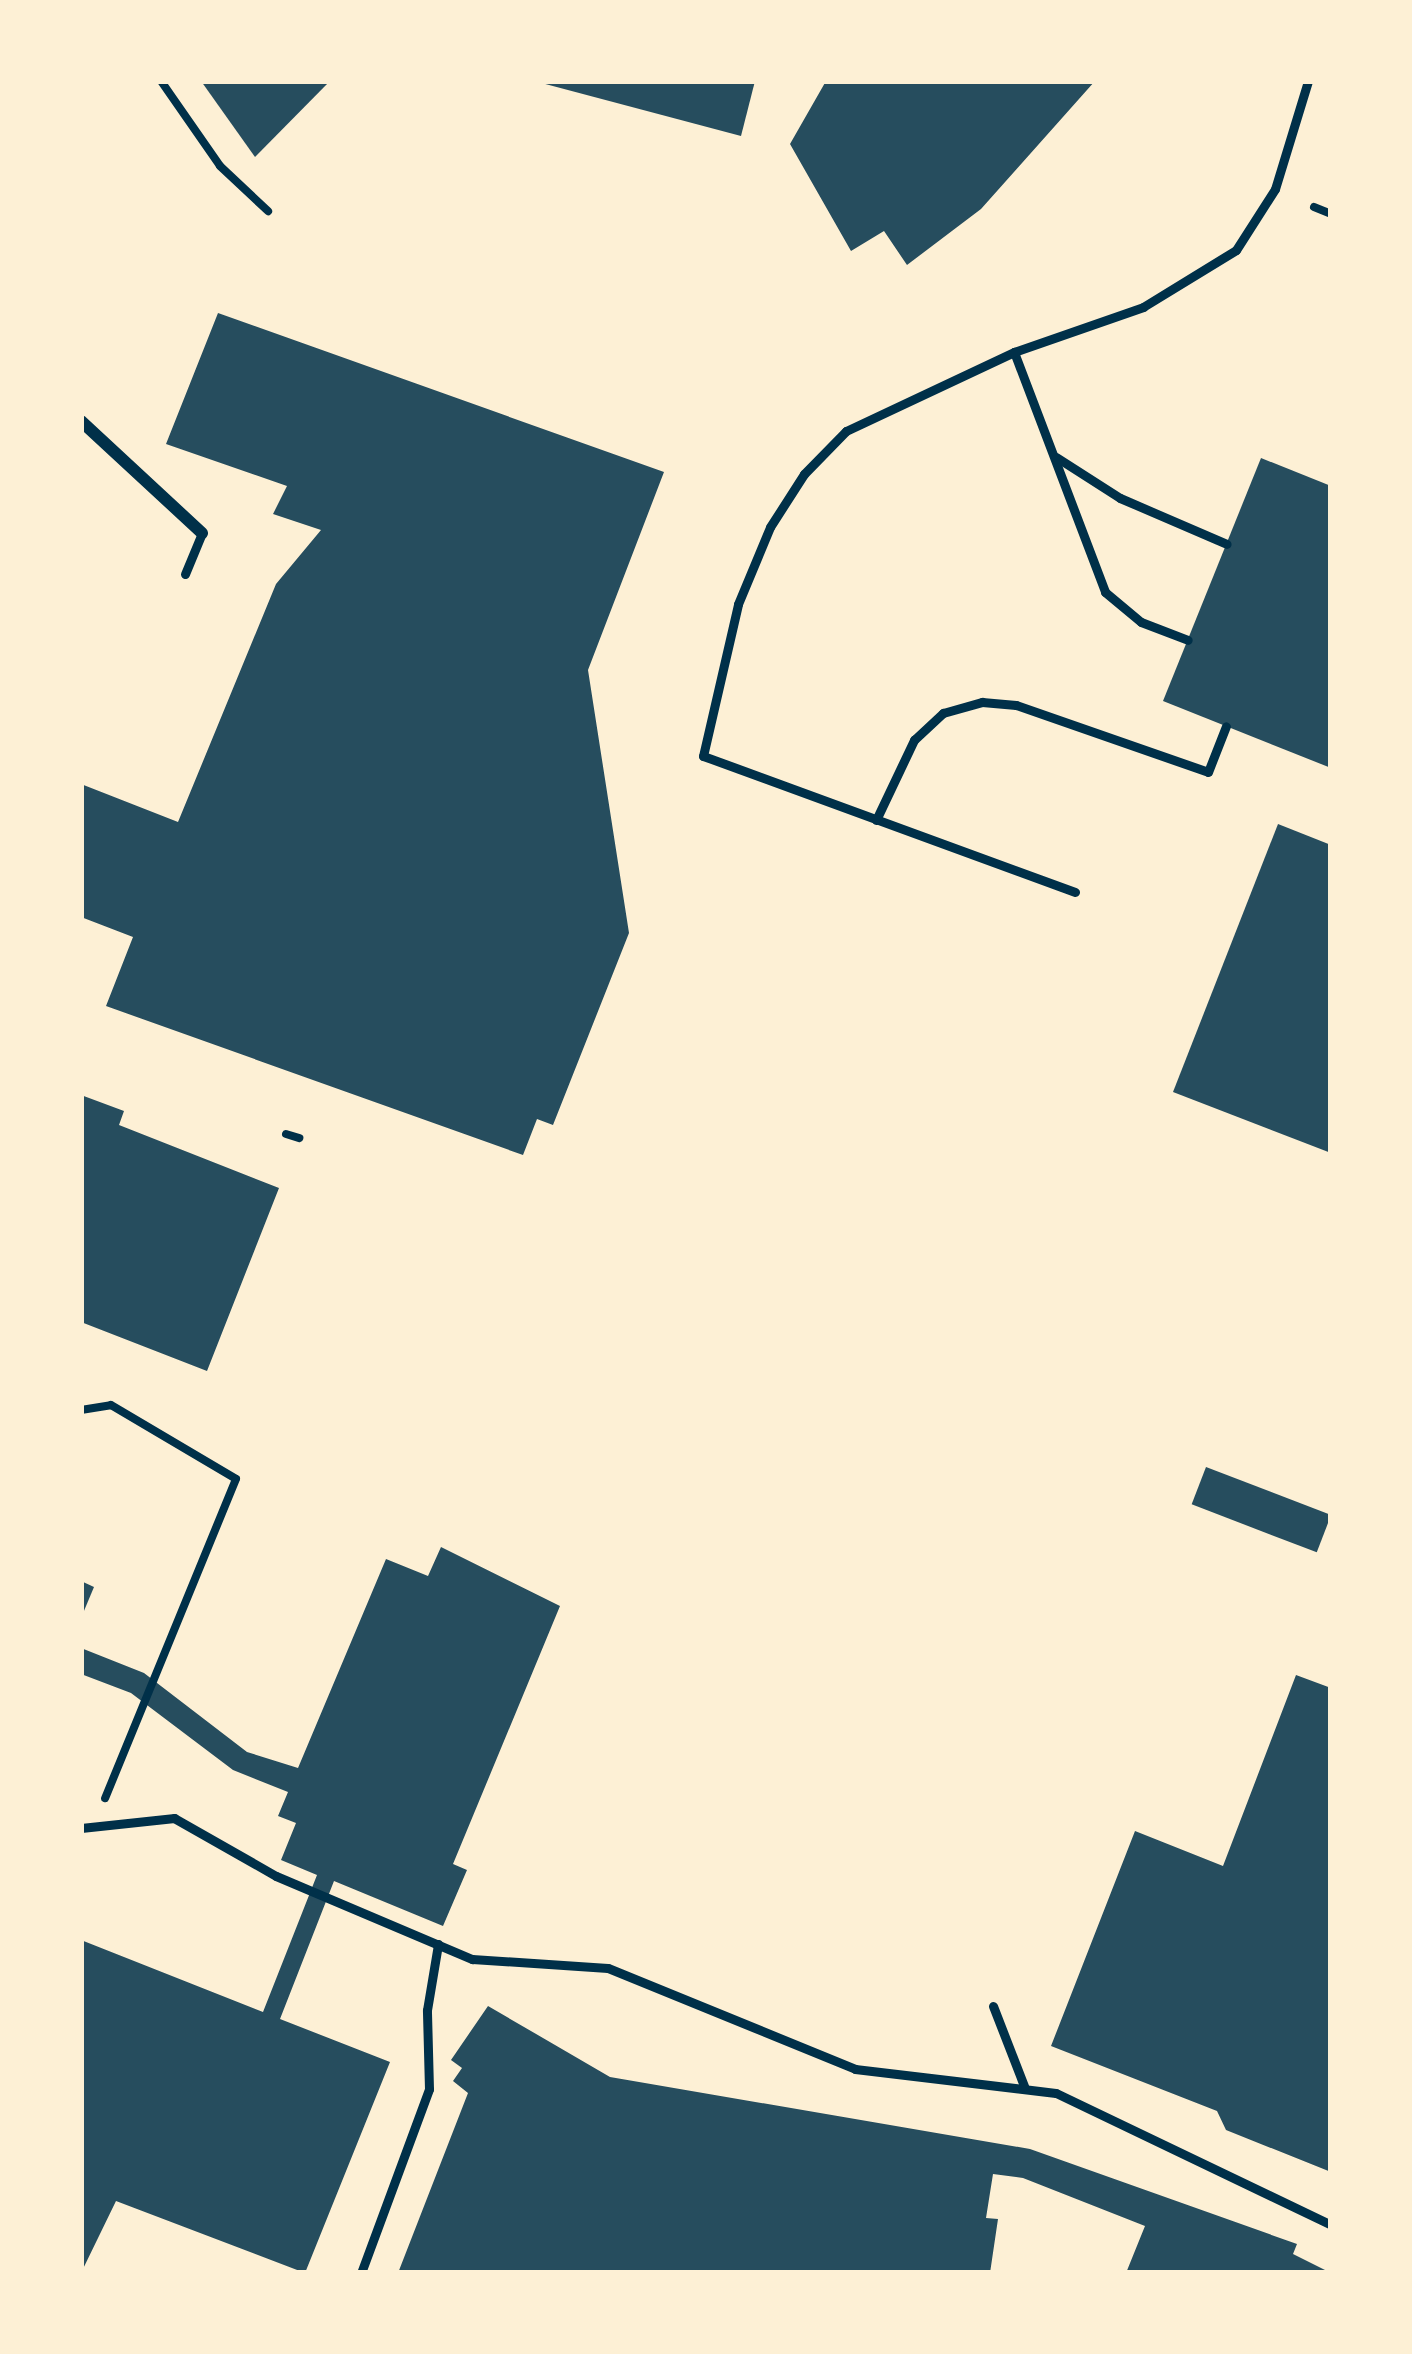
<!DOCTYPE html>
<html>
<head>
<meta charset="utf-8">
<style>
  body { margin:0 }
  #map { position:relative; width:1412px; height:2354px; overflow:hidden; background:#fdf0d5; font-family:"PT Sans Narrow",sans-serif }
  div>[style] { position:absolute }
  .building>* { inset:0; background:#264d5e; transform-origin:0 0 }
  .path>* { height:8px; margin:-4px; padding:0 4px; transform-origin:4px; border-radius:4px; background:#003049 }
  .service>* { height:9px; margin:-4.5px; padding:0 4.5px; transform-origin:4.5px; border-radius:4.5px; background:#003049 }
  .minor>* { height:12px; margin:-6px; padding:0 6px; transform-origin:6px; border-radius:6px; background:#003049 }
  span { translate:-50% -50%; white-space:nowrap; text-align:center; line-height:1.15; -webkit-text-stroke:9px #fdf0d5; paint-order:stroke }
  .frame { position:absolute; inset:0; border:84px solid #fdf0d5; pointer-events:none }
</style>
</head>
<body>
<div id="map">
  <div class="building">
    <div style="clip-path:polygon(201px 81px,330px 81px,255px 157px)"></div>
    <div style="clip-path:polygon(534px 81px,755px 81px,741px 136px)"></div>
    <div style="clip-path:polygon(826px 81px,1095px 81px,981px 209px,907px 265px,884px 231px,851px 251px,790px 144px)"></div>
    <div style="clip-path:polygon(218px 313px,664px 472px,588px 670px,629px 933px,553px 1125px,537px 1119px,523px 1155px,106px 1006px,133px 937px,81px 917px,81px 784px,178px 822px,276px 584px,321px 530px,273px 514px,287px 486px,166px 444px)"></div>
    <div style="clip-path:polygon(1261px 458px,1331px 486px,1331px 768px,1163px 701px)"></div>
    <div style="clip-path:polygon(1278px 824px,1331px 845px,1331px 1153px,1173px 1092px)"></div>
    <div style="clip-path:polygon(81px 1095px,124px 1111px,119px 1125px,279px 1188px,207px 1371px,81px 1322px)"></div>
    <div style="left:1206px;top:1467px;width:134px;height:40px;rotate:21deg"></div>
    <div style="clip-path:polygon(441px 1547px,560px 1606px,453px 1864px,467px 1870px,443px 1926px,334px 1881px,280px 2019px,390px 2062px,305px 2273px,116px 2201px,81px 2273px,81px 1940px,263px 2012px,317px 1875px,281px 1860px,296px 1823px,278px 1816px,288px 1792px,233px 1770px,131px 1693px,81px 1674px,81px 1648px,144px 1673px,247px 1752px,298px 1768px,386px 1559px,428px 1576px)"></div>
    <div style="clip-path:polygon(81px 1581px,94px 1587px,81px 1618px)"></div>
    <div style="clip-path:polygon(1296px 1675px,1331px 1688px,1331px 2172px,1226px 2130px,1217px 2111px,1051px 2046px,1135px 1831px,1223px 1866px)"></div>
    <div style="clip-path:polygon(488px 2006px,610px 2077px,1030px 2149px,1297px 2244px,1293px 2254px,1331px 2273px,1126px 2273px,1145px 2226px,1023px 2178px,993px 2174px,986px 2218px,998px 2219px,990px 2273px,398px 2273px,468px 2093px,453px 2081px,462px 2068px,451px 2060px)"></div>
  </div>
  <div class="path">
    <div style="left:161px;top:81px;width:103px;rotate:55.2deg"></div>
    <div style="left:220px;top:166px;width:66px;rotate:43.2deg"></div>
    <div style="left:1314px;top:207px;width:18px;rotate:22deg"></div>
    <div style="left:286px;top:1134px;width:14px;rotate:17deg"></div>
    <div style="left:81px;top:1410px;width:30px;rotate:-9deg"></div>
    <div style="left:111px;top:1405px;width:145px;rotate:30.6deg"></div>
    <div style="left:236px;top:1479px;width:345px;rotate:112.3deg"></div>
  </div>
  <div class="service">
    <div style="left:1014px;top:352px;width:257px;rotate:69.2deg"></div>
    <div style="left:1105px;top:592px;width:47px;rotate:39.8deg"></div>
    <div style="left:1141px;top:622px;width:50px;rotate:21deg"></div>
    <div style="left:1056px;top:457px;width:76px;rotate:32.6deg"></div>
    <div style="left:1120px;top:498px;width:116px;rotate:23.3deg"></div>
    <div style="left:185px;top:574px;width:44px;rotate:-67.5deg"></div>
    <div style="left:876px;top:820px;width:89px;rotate:-64.6deg"></div>
    <div style="left:914px;top:740px;width:40px;rotate:-43deg"></div>
    <div style="left:943px;top:713px;width:41px;rotate:-15.8deg"></div>
    <div style="left:982px;top:702px;width:34px;rotate:5deg"></div>
    <div style="left:1016px;top:705px;width:203px;rotate:19.2deg"></div>
    <div style="left:1208px;top:772px;width:49px;rotate:-68.6deg"></div>
    <div style="left:1075px;top:892px;width:396px;rotate:-159.9deg"></div>
    <div style="left:703px;top:756px;width:156px;rotate:-77deg"></div>
    <div style="left:738px;top:604px;width:83px;rotate:-67.4deg"></div>
    <div style="left:770px;top:527px;width:63px;rotate:-57.3deg"></div>
    <div style="left:804px;top:474px;width:60px;rotate:-45.7deg"></div>
    <div style="left:846px;top:431px;width:186px;rotate:-25.2deg"></div>
    <div style="left:1014px;top:352px;width:137px;rotate:-19.2deg"></div>
    <div style="left:1143px;top:307px;width:109px;rotate:-31.5deg"></div>
    <div style="left:1236px;top:250px;width:72px;rotate:-57.4deg"></div>
    <div style="left:1275px;top:189px;width:113px;rotate:-73deg"></div>
    <div style="left:81px;top:1828px;width:94px;rotate:-6.1deg"></div>
    <div style="left:174px;top:1818px;width:117px;rotate:29.6deg"></div>
    <div style="left:276px;top:1876px;width:213px;rotate:23deg"></div>
    <div style="left:472px;top:1959px;width:136px;rotate:3.8deg"></div>
    <div style="left:608px;top:1968px;width:267px;rotate:22.2deg"></div>
    <div style="left:855px;top:2069px;width:202px;rotate:6.8deg"></div>
    <div style="left:1056px;top:2093px;width:305px;rotate:25.6deg"></div>
    <div style="left:993px;top:2006px;width:86px;rotate:68.8deg"></div>
    <div style="left:361px;top:2273px;width:196px;rotate:-69.7deg"></div>
    <div style="left:429px;top:2089px;width:79px;rotate:-91.5deg"></div>
    <div style="left:427px;top:2010px;width:67px;rotate:-80.5deg"></div>
  </div>
  <div class="minor">
    <div style="left:81px;top:421px;width:165px;rotate:42.8deg"></div>
  </div>
  <div class="frame"></div>
</div>
</body>
</html>
